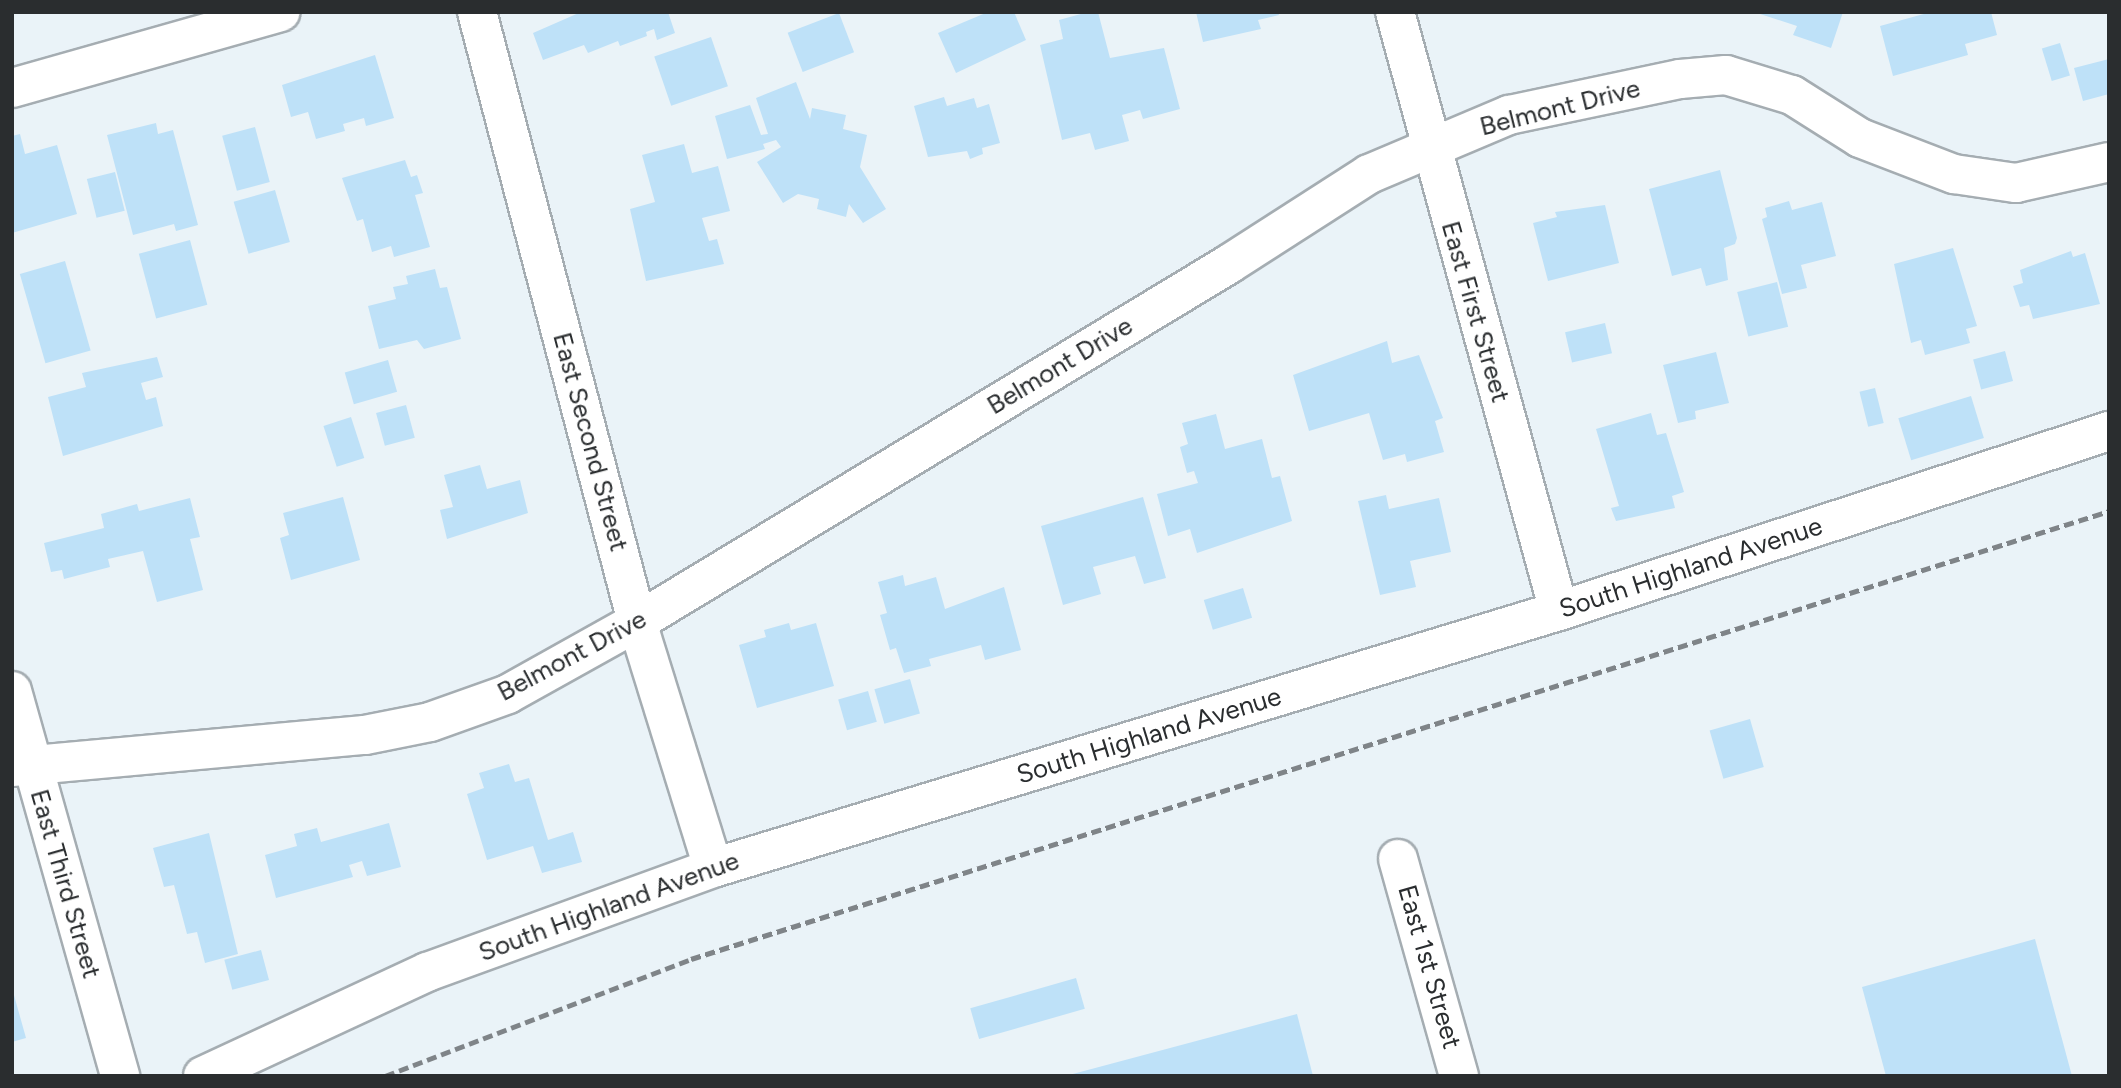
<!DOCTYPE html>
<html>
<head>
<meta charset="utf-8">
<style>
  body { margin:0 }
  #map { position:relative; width:2121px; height:1088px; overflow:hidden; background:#eaf3f8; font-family:Figtree,sans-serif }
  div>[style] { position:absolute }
  .building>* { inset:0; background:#bee1f8; transform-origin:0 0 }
  .roads { filter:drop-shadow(2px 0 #a5adb2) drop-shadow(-2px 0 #a5adb2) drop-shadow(0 2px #a5adb2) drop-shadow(0 -2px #a5adb2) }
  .minor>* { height:38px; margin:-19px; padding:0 19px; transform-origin:19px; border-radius:19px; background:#fff }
  .rail>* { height:5px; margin-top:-2.5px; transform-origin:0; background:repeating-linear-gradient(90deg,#7f8488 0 10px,transparent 0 15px) }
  span { translate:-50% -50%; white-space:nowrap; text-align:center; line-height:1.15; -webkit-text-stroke:6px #fff; paint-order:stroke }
  .street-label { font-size:26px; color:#2a2d2f }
  .frame { position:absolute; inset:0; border:14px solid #2a2d2f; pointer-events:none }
</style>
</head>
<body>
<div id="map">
  <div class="building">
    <div style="clip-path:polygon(581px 12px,668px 12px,675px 33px,657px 40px,654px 29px,646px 32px,647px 36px,620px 46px,618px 41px,588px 53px,584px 45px,543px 60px,533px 33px)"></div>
    <div style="clip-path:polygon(988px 12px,1014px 12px,1026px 40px,956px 73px,938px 33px)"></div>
    <div style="clip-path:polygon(1088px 12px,1098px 12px,1110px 58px,1164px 48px,1180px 109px,1143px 119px,1140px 110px,1122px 115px,1129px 141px,1095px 150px,1090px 133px,1062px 140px,1040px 45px,1063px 39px,1059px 20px)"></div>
    <div style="clip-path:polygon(1196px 12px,1278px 12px,1279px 15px,1258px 20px,1261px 29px,1203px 42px)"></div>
    <div style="clip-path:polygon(1843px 12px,1831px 48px,1793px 35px,1797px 26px,1757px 13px)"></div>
    <div style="clip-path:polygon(1931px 12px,1991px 12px,1997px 35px,1965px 44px,1968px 55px,1893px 76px,1880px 26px)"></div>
    <div style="left:839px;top:13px;width:42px;height:55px;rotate:69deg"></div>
    <div style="left:711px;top:37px;width:52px;height:60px;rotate:71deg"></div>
    <div style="left:2060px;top:43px;width:34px;height:19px;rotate:73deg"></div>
    <div style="clip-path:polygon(375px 55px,394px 118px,366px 126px,364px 118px,343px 124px,345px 131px,316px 139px,308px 112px,291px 117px,282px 85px)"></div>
    <div style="clip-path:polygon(2109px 59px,2109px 94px,2083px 101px,2074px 68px)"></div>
    <div style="clip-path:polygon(796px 82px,810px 119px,812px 108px,846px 115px,843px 129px,867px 135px,860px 167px,886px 209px,863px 223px,849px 204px,846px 217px,817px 209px,819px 199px,798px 194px,783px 203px,757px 162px,781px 147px,776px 140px,763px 144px,765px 149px,727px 159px,715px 116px,750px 105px,761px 135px,768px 134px,756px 98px)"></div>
    <div style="clip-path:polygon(944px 97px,947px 106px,974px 98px,977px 108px,989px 104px,1000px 143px,982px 148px,983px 154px,970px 159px,967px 151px,928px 157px,914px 106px)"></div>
    <div style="clip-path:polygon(156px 123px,158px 134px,173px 130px,198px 225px,176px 231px,174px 224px,133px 235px,107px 135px)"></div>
    <div style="left:255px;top:127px;width:57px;height:34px;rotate:75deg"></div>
    <div style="clip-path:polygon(20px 134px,25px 154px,57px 145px,77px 214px,12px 233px,12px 136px)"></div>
    <div style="clip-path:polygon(684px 144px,692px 173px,718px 166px,730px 211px,702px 218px,709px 241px,717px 239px,724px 264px,646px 281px,630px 209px,655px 202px,642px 155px)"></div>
    <div style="clip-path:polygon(405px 160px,411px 177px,417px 175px,423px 193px,415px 195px,430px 247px,394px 257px,391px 246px,372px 252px,363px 219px,357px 221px,342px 178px)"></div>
    <div style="clip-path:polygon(1720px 170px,1737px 238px,1735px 244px,1724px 248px,1728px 280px,1706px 286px,1701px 268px,1672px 276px,1649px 189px)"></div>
    <div style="left:115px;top:172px;width:40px;height:29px;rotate:76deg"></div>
    <div style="left:275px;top:190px;width:54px;height:43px;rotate:74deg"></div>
    <div style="clip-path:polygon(1789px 201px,1792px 210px,1822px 202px,1836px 256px,1801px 265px,1807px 288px,1782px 294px,1762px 219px,1767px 217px,1765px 208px)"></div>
    <div style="clip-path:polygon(1605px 205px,1619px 263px,1548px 281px,1533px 223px,1557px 217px,1555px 212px)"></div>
    <div style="left:190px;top:240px;width:67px;height:53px;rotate:75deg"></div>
    <div style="clip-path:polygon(1953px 248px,1977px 326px,1966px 329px,1970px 343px,1925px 355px,1921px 340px,1911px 343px,1894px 264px)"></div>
    <div style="clip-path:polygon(2071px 251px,2073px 257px,2085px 253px,2100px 304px,2033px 319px,2029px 305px,2020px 307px,2013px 286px,2023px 283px,2020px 270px)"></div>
    <div style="left:65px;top:261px;width:93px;height:47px;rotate:74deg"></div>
    <div style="clip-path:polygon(435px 269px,440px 288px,447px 287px,461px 339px,424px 349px,417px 340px,379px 349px,368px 306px,396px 299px,393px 287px,408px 284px,406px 276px)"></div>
    <div style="left:1777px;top:282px;width:46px;height:41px;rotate:76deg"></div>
    <div style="left:1605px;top:323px;width:31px;height:41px;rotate:77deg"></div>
    <div style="clip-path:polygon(1387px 341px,1392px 363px,1419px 355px,1443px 418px,1435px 421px,1444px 452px,1407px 462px,1405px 454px,1383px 460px,1369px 413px,1309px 431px,1293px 375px)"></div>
    <div style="left:2005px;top:351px;width:31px;height:33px;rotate:75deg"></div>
    <div style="clip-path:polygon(1716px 352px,1729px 403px,1695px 411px,1696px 419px,1678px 423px,1663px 365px)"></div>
    <div style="clip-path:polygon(157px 357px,163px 377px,141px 383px,146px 400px,156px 397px,163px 426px,63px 456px,48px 397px,86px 387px,82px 373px)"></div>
    <div style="left:388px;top:360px;width:33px;height:45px;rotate:74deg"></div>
    <div style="left:1875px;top:388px;width:36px;height:16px;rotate:76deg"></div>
    <div style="left:1971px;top:396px;width:44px;height:76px;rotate:73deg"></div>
    <div style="left:406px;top:405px;width:34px;height:31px;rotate:75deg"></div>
    <div style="clip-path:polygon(1651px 413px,1657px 435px,1666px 433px,1684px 492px,1672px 496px,1675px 508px,1616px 521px,1611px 508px,1619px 506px,1596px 429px)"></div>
    <div style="clip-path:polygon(1216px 414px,1225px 449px,1262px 439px,1272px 478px,1280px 476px,1292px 521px,1197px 553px,1190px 529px,1168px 536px,1157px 494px,1198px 483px,1194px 471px,1187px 473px,1180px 447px,1188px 444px,1182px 423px)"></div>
    <div style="left:351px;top:417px;width:43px;height:29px;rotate:72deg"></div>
    <div style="clip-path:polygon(480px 465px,487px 489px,520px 480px,528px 513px,447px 539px,440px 510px,453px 507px,444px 475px)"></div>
    <div style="clip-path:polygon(1386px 495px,1389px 509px,1439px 498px,1451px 552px,1410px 561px,1416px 587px,1380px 595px,1358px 501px)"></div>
    <div style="clip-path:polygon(343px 497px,360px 560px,291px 580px,280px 538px,289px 535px,283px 513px)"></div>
    <div style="clip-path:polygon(1143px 497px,1166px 578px,1144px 584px,1135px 556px,1093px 567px,1101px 594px,1063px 605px,1041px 526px)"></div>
    <div style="clip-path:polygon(190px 498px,200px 537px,190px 539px,203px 590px,157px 602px,143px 551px,108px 559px,110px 567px,64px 579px,62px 570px,51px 572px,44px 543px,104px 528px,101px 514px,137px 504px,139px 511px)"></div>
    <div style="clip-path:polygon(903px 575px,905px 586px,936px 577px,945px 609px,1004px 587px,1021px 650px,985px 660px,981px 645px,929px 659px,931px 666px,904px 673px,896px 648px,890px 650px,880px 615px,887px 613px,878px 582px)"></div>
    <div style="left:1243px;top:588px;width:31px;height:41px;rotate:73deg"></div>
    <div style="clip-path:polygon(789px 623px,791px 630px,816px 623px,834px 686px,757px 708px,739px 645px,766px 637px,764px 630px)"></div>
    <div style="left:910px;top:679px;width:36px;height:37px;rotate:74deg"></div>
    <div style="left:868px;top:691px;width:32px;height:31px;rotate:74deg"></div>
    <div style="left:1750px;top:719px;width:50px;height:42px;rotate:74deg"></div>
    <div style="clip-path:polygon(509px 764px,515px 782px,529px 778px,548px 840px,573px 832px,582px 862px,542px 873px,533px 846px,487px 860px,467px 794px,484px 788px,479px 773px)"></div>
    <div style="clip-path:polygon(389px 823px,401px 867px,367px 876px,362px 861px,349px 865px,353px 877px,276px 898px,265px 855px,297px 846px,294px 834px,317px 828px,321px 842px)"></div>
    <div style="clip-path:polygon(209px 833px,238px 954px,205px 963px,197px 932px,187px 934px,174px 885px,164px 887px,153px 848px)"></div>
    <div style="clip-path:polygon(2035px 939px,2072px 1076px,1886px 1076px,1862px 987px)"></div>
    <div style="left:261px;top:950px;width:31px;height:38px;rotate:75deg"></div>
    <div style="left:1076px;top:978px;width:32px;height:110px;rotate:74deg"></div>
    <div style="clip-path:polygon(12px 988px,26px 1038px,12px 1042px)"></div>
    <div style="clip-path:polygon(1297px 1014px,1313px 1076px,1069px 1076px,1069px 1075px)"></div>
  </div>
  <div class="roads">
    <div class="minor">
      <div style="left:477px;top:12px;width:631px;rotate:75.3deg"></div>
      <div style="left:637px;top:622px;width:257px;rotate:72.8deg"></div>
      <div style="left:1395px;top:12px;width:621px;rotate:74.69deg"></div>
      <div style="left:12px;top:88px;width:279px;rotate:-15.8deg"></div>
      <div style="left:12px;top:691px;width:400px;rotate:74.3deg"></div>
      <div style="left:12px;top:767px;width:354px;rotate:-5.2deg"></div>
      <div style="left:365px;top:735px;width:66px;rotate:-11.3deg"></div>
      <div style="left:430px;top:722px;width:83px;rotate:-19.7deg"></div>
      <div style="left:508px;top:694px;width:148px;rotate:-29.2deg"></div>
      <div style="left:637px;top:622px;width:692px;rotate:-31.16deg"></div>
      <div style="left:1229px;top:264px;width:166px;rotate:-32.7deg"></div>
      <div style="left:1369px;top:174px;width:152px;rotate:-22.9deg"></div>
      <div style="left:1509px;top:115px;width:175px;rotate:-11.9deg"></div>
      <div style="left:1680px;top:79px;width:46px;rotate:-5deg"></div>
      <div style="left:1726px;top:75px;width:69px;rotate:16.9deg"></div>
      <div style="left:1792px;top:95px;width:80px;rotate:32.3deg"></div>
      <div style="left:1860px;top:138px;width:101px;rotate:21deg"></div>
      <div style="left:1954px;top:174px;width:63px;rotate:8.3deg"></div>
      <div style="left:2016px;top:183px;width:95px;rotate:-12.7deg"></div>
      <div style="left:1398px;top:859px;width:225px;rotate:74.3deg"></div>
      <div style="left:203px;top:1076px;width:247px;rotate:-24.9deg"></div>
      <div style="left:427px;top:972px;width:304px;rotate:-20deg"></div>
      <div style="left:713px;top:868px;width:884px;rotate:-16.9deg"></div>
      <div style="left:1559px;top:611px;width:579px;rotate:-18.12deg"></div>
    </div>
  </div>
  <div class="rail">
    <div style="left:385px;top:1076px;width:328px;rotate:-20.9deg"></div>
    <div style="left:691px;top:959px;width:1487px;rotate:-17.53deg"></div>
  </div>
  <div class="street-label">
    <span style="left:1560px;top:108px;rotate:-14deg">Belmont Drive</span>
    <span style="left:1475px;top:312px;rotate:74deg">East First Street</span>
    <span style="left:1060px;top:366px;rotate:-31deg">Belmont Drive</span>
    <span style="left:590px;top:442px;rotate:75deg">East Second Street</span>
    <span style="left:1691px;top:568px;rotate:-18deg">South Highland Avenue</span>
    <span style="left:572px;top:656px;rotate:-28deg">Belmont Drive</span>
    <span style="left:1149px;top:736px;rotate:-17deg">South Highland Avenue</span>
    <span style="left:65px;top:884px;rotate:74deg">East Third Street</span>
    <span style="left:609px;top:907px;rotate:-20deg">South Highland Avenue</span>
    <span style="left:1429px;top:967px;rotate:74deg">East 1st Street</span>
  </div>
  <div class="frame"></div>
</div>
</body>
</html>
